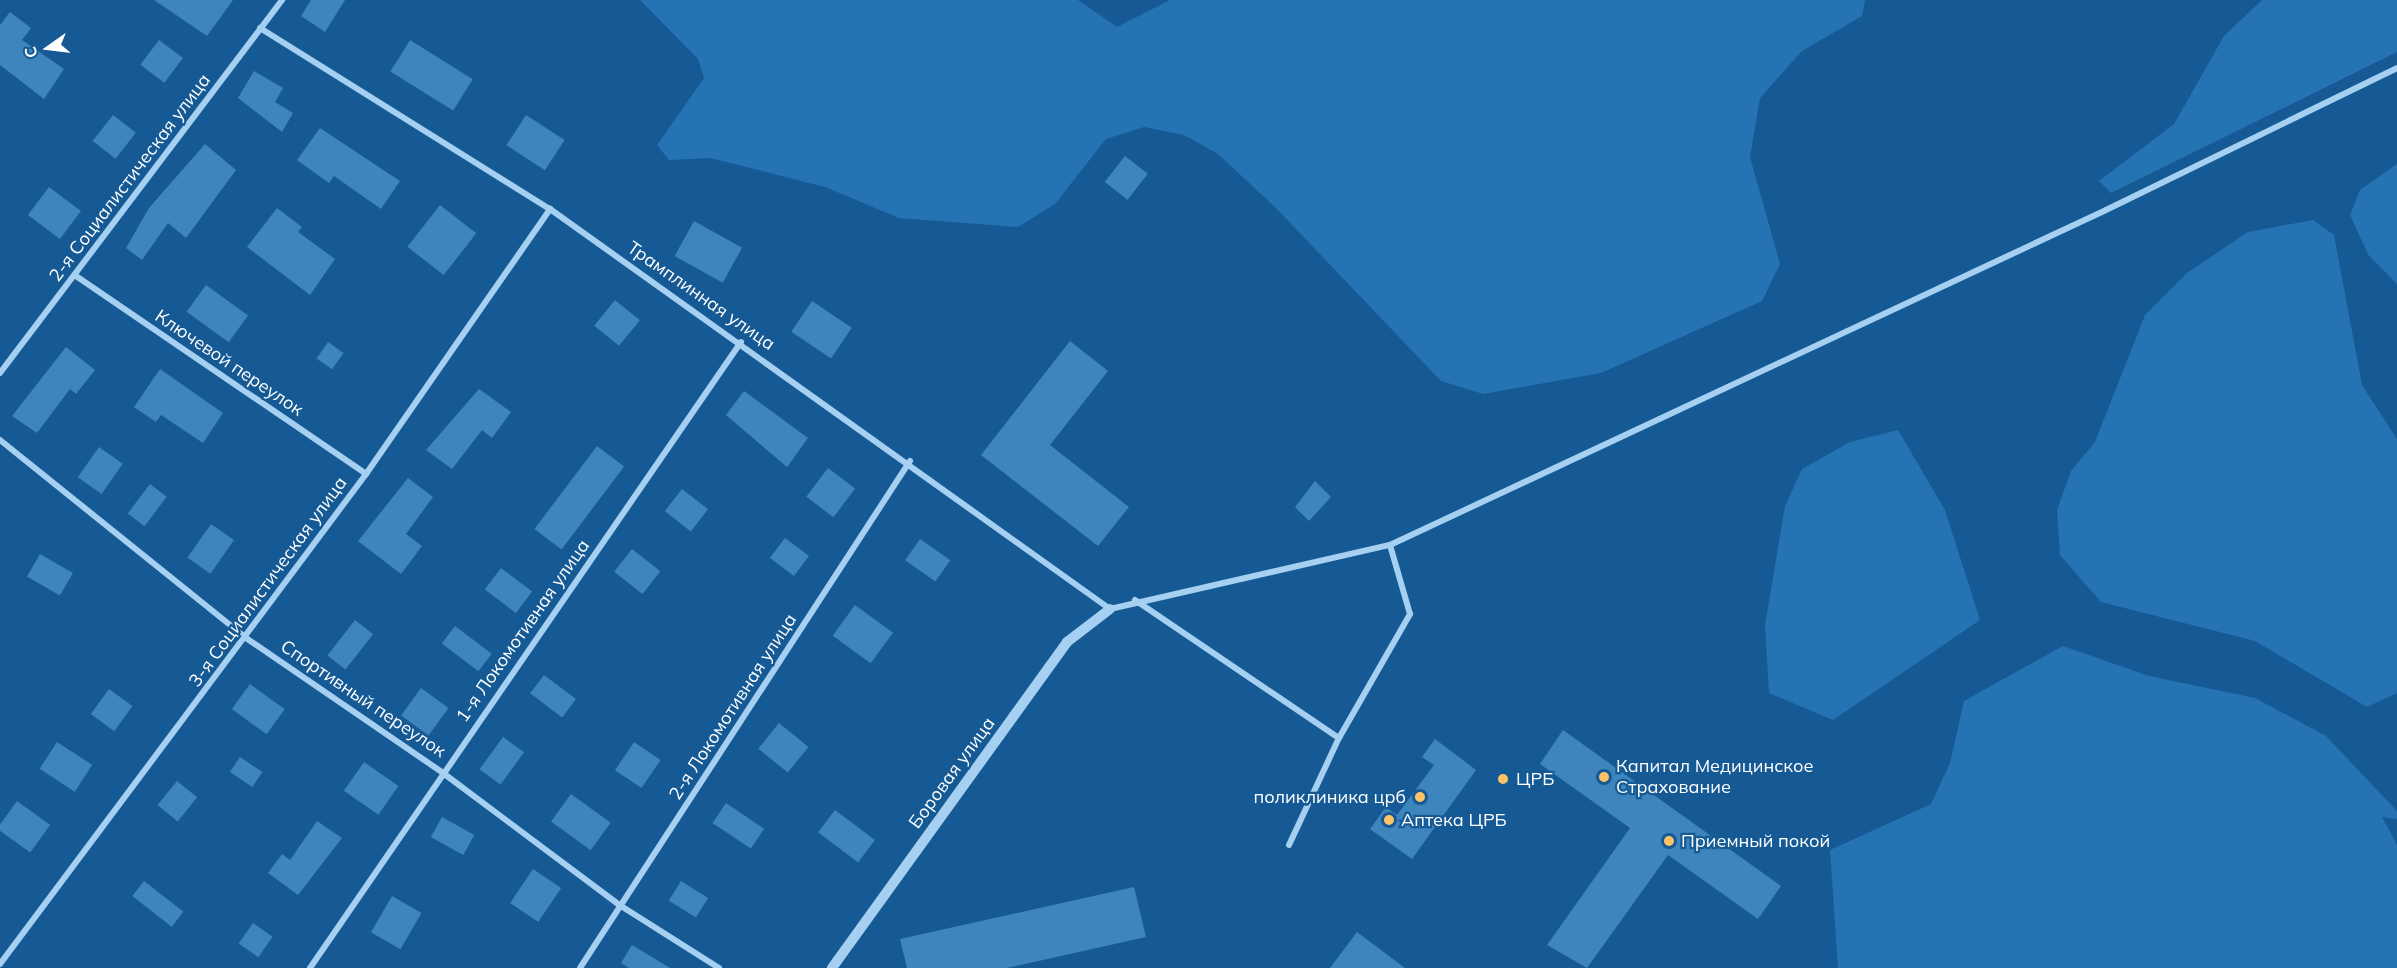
<!DOCTYPE html>
<html>
<head>
<meta charset="utf-8">
<style>
  body { margin:0 }
  #map { position:relative; width:2397px; height:968px; overflow:hidden; background:#165a95; font-family:Mulish,sans-serif }
  div>[style] { position:absolute }
  .green>* { inset:0; background:#2573b2 }
  .building>* { inset:0; background:#3e84bd; transform-origin:0 0 }
  .minor>* { height:6px; margin:-3px; padding:0 3px; transform-origin:3px; border-radius:3px; background:#a6d0f1 }
  .tertiary>* { height:10px; margin:-5px; padding:0 5px; transform-origin:5px; border-radius:5px; background:#a6d0f1 }
  .dots>* { width:16px; height:16px; translate:-50% -50%; box-sizing:border-box; border:3px solid #165a95; border-radius:50% }
  span { translate:-50% -50%; white-space:nowrap; text-align:center; line-height:1.15; -webkit-text-stroke:4.5px #165a95; paint-order:stroke }
  .street-label { font-size:18px; color:#fff }
  .poi-label { font-size:18px; color:#fff }
  .left { translate:0 -50%; text-align:left }
  .right { translate:-100% -50%; text-align:right }
  .north { position:absolute; left:18px; top:18px; width:60px; height:60px; -webkit-text-stroke:4px #165a95; paint-order:stroke; rotate:256deg; font-size:16px; font-weight:700; line-height:24px; text-align:center; color:#fff }
  .north::after { content:''; display:block; margin:auto; width:21px; height:27px; background:#fff; clip-path:polygon(50% 0,100% 100%,50% 72%,0 100%) }
</style>
</head>
<body>
<div id="map">
  <div class="green">
    <div style="clip-path:polygon(640px 0,1078px 0,1117px 27px,1170px 0,1865px 0,1862px 16px,1802px 51px,1760px 98px,1750px 157px,1780px 264px,1762px 301px,1601px 373px,1483px 394px,1441px 381px,1274px 206px,1218px 154px,1184px 135px,1144px 127px,1106px 139px,1055px 204px,1018px 227px,899px 218px,825px 187px,710px 158px,669px 160px,657px 145px,704px 78px,698px 59px)"></div>
    <div style="clip-path:polygon(2262px 0,2397px 0,2397px 52px,2111px 193px,2099px 181px,2174px 124px,2224px 36px)"></div>
    <div style="clip-path:polygon(2397px 164px,2397px 284px,2369px 256px,2350px 215px,2360px 190px)"></div>
    <div style="clip-path:polygon(2313px 220px,2334px 235px,2362px 385px,2397px 439px,2397px 693px,2367px 707px,2255px 641px,2101px 602px,2060px 555px,2057px 510px,2071px 471px,2095px 442px,2145px 315px,2187px 273px,2248px 232px)"></div>
    <div style="clip-path:polygon(1898px 430px,1945px 510px,1980px 620px,1833px 720px,1769px 693px,1765px 625px,1785px 506px,1802px 469px,1850px 442px)"></div>
    <div style="clip-path:polygon(2063px 646px,2149px 676px,2255px 698px,2326px 736px,2397px 811px,2397px 819px,2382px 817px,2397px 845px,2397px 968px,1838px 968px,1830px 850px,1931px 804px,1950px 763px,1964px 701px)"></div>
  </div>
  <div class="building">
    <div style="clip-path:polygon(154px 0,233px 0,207px 36px)"></div>
    <div style="clip-path:polygon(311px 0,345px 0,325px 32px,301px 16px)"></div>
    <div style="clip-path:polygon(10px 12px,31px 28px,22px 40px,64px 69px,44px 99px,0 65px,0 25px)"></div>
    <div style="left:159px;top:40px;width:30px;height:31px;rotate:37deg"></div>
    <div style="left:410px;top:40px;width:74px;height:37px;rotate:32deg"></div>
    <div style="clip-path:polygon(254px 71px,283px 88px,275px 102px,293px 113px,282px 132px,238px 98px)"></div>
    <div style="left:113px;top:115px;width:29px;height:33px;rotate:38deg"></div>
    <div style="left:526px;top:115px;width:46px;height:36px;rotate:33deg"></div>
    <div style="clip-path:polygon(320px 128px,400px 181px,381px 209px,334px 176px,329px 183px,297px 160px)"></div>
    <div style="clip-path:polygon(205px 144px,236px 170px,186px 238px,168px 223px,142px 260px,126px 248px,149px 208px)"></div>
    <div style="left:1125px;top:156px;width:29px;height:33px;rotate:38deg"></div>
    <div style="left:49px;top:187px;width:40px;height:35px;rotate:37deg"></div>
    <div style="left:440px;top:205px;width:46px;height:53px;rotate:38deg"></div>
    <div style="clip-path:polygon(277px 208px,302px 227px,298px 232px,335px 259px,310px 295px,247px 247px)"></div>
    <div style="left:694px;top:221px;width:55px;height:40px;rotate:29deg"></div>
    <div style="left:206px;top:285px;width:52px;height:33px;rotate:36deg"></div>
    <div style="left:615px;top:300px;width:32px;height:33px;rotate:39deg"></div>
    <div style="left:812px;top:301px;width:48px;height:37px;rotate:34deg"></div>
    <div style="clip-path:polygon(1070px 341px,1108px 371px,1050px 445px,1129px 507px,1098px 546px,981px 455px)"></div>
    <div style="left:328px;top:342px;width:19px;height:20px;rotate:35deg"></div>
    <div style="clip-path:polygon(66px 347px,95px 370px,76px 394px,70px 389px,37px 433px,12px 416px)"></div>
    <div style="clip-path:polygon(160px 369px,223px 413px,203px 443px,161px 415px,156px 422px,134px 407px)"></div>
    <div style="clip-path:polygon(479px 389px,511px 412px,492px 438px,482px 430px,452px 469px,426px 450px)"></div>
    <div style="clip-path:polygon(744px 391px,808px 438px,787px 467px,726px 415px)"></div>
    <div style="left:597px;top:446px;width:34px;height:104px;rotate:37deg"></div>
    <div style="left:99px;top:447px;width:29px;height:37px;rotate:35deg"></div>
    <div style="left:828px;top:468px;width:34px;height:36px;rotate:37deg"></div>
    <div style="clip-path:polygon(408px 478px,433px 497px,406px 534px,422px 546px,401px 574px,358px 541px)"></div>
    <div style="clip-path:polygon(1315px 481px,1331px 497px,1309px 521px,1295px 507px)"></div>
    <div style="left:150px;top:484px;width:21px;height:37px;rotate:37deg"></div>
    <div style="left:682px;top:489px;width:33px;height:28px;rotate:38deg"></div>
    <div style="left:211px;top:524px;width:28px;height:41px;rotate:35deg"></div>
    <div style="left:785px;top:538px;width:30px;height:25px;rotate:37deg"></div>
    <div style="left:920px;top:539px;width:37px;height:26px;rotate:35deg"></div>
    <div style="left:632px;top:549px;width:36px;height:29px;rotate:38deg"></div>
    <div style="left:40px;top:554px;width:38px;height:26px;rotate:30deg"></div>
    <div style="left:501px;top:568px;width:39px;height:27px;rotate:37deg"></div>
    <div style="left:855px;top:605px;width:47px;height:38px;rotate:36deg"></div>
    <div style="left:355px;top:620px;width:23px;height:45px;rotate:38deg"></div>
    <div style="left:455px;top:626px;width:46px;height:22px;rotate:37deg"></div>
    <div style="left:544px;top:675px;width:40px;height:23px;rotate:37deg"></div>
    <div style="left:250px;top:684px;width:43px;height:31px;rotate:36deg"></div>
    <div style="left:421px;top:688px;width:34px;height:34px;rotate:36deg"></div>
    <div style="left:109px;top:689px;width:29px;height:31px;rotate:36deg"></div>
    <div style="left:779px;top:723px;width:38px;height:33px;rotate:39deg"></div>
    <div style="clip-path:polygon(1563px 730px,1781px 886px,1758px 919px,1668px 855px,1587px 968px,1547px 945px,1630px 828px,1540px 764px)"></div>
    <div style="left:503px;top:737px;width:26px;height:40px;rotate:36deg"></div>
    <div style="clip-path:polygon(1435px 739px,1476px 770px,1412px 859px,1370px 829px,1386px 807px,1397px 815px,1434px 765px,1422px 757px)"></div>
    <div style="left:57px;top:742px;width:42px;height:32px;rotate:33deg"></div>
    <div style="left:634px;top:742px;width:32px;height:34px;rotate:34deg"></div>
    <div style="left:240px;top:757px;width:27px;height:18px;rotate:34deg"></div>
    <div style="left:364px;top:762px;width:42px;height:35px;rotate:35deg"></div>
    <div style="left:177px;top:781px;width:26px;height:31px;rotate:39deg"></div>
    <div style="left:571px;top:794px;width:49px;height:34px;rotate:36deg"></div>
    <div style="left:17px;top:801px;width:41px;height:34px;rotate:36deg"></div>
    <div style="left:726px;top:803px;width:46px;height:24px;rotate:34deg"></div>
    <div style="left:835px;top:810px;width:50px;height:28px;rotate:37deg"></div>
    <div style="left:442px;top:817px;width:37px;height:23px;rotate:29deg"></div>
    <div style="clip-path:polygon(317px 821px,342px 838px,298px 895px,268px 873px,282px 854px,290px 860px)"></div>
    <div style="left:533px;top:869px;width:34px;height:41px;rotate:34deg"></div>
    <div style="left:144px;top:881px;width:50px;height:19px;rotate:38deg"></div>
    <div style="left:681px;top:881px;width:32px;height:23px;rotate:32deg"></div>
    <div style="clip-path:polygon(1134px 887px,1146px 937px,1007px 968px,907px 968px,900px 939px)"></div>
    <div style="left:392px;top:896px;width:34px;height:42px;rotate:30deg"></div>
    <div style="left:253px;top:923px;width:24px;height:25px;rotate:35deg"></div>
    <div style="clip-path:polygon(1357px 932px,1405px 968px,1330px 968px)"></div>
    <div style="clip-path:polygon(632px 945px,670px 968px,629px 968px,621px 963px)"></div>
  </div>
  <div class="minor">
    <div style="left:260px;top:28px;width:342px;rotate:32deg"></div>
    <div style="left:550px;top:209px;width:688px;rotate:35.54deg"></div>
    <div style="left:1110px;top:609px;width:287px;rotate:-12.9deg"></div>
    <div style="left:1390px;top:545px;width:790px;rotate:-25.07deg"></div>
    <div style="left:2106px;top:210px;width:324px;rotate:-26deg"></div>
    <div style="left:76px;top:276px;width:351px;rotate:34.3deg"></div>
    <div style="left:0;top:373px;width:468px;rotate:-52.9deg"></div>
    <div style="left:0;top:440px;width:316px;rotate:38.8deg"></div>
    <div style="left:246px;top:638px;width:239px;rotate:34.4deg"></div>
    <div style="left:443px;top:773px;width:222px;rotate:36.8deg"></div>
    <div style="left:621px;top:906px;width:116px;rotate:32.3deg"></div>
    <div style="left:1135px;top:600px;width:246px;rotate:34.1deg"></div>
    <div style="left:1289px;top:845px;width:118px;rotate:-65deg"></div>
    <div style="left:1339px;top:738px;width:143px;rotate:-60.2deg"></div>
    <div style="left:1410px;top:614px;width:72px;rotate:-106.2deg"></div>
    <div style="left:0;top:964px;width:612px;rotate:-53.24deg"></div>
    <div style="left:366px;top:474px;width:323px;rotate:-55.2deg"></div>
    <div style="left:310px;top:968px;width:760px;rotate:-55.45deg"></div>
    <div style="left:580px;top:968px;width:605px;rotate:-56.94deg"></div>
  </div>
  <div class="tertiary">
    <div style="left:832px;top:968px;width:402px;rotate:-54.2deg"></div>
    <div style="left:1067px;top:642px;width:54px;rotate:-37.5deg"></div>
  </div>
  <div class="dots">
    <div style="left:1604px;top:777px;background:#ffc367"></div>
    <div style="left:1503px;top:779px;background:#ffc367"></div>
    <div style="left:1420px;top:797px;background:#ffc367"></div>
    <div style="left:1389px;top:820px;background:#ffc367"></div>
    <div style="left:1669px;top:841px;background:#ffc367"></div>
  </div>
  <div class="street-label">
    <span style="left:130px;top:178px;rotate:-53deg">2-я Социалистическая улица</span>
    <span style="left:701px;top:296px;rotate:35deg">Трамплинная улица</span>
    <span style="left:229px;top:363px;rotate:34deg">Ключевой переулок</span>
    <span style="left:268px;top:582px;rotate:-54deg">3-я Социалистическая улица</span>
    <span style="left:523px;top:631px;rotate:-55deg">1-я Локомотивная улица</span>
    <span style="left:363px;top:699px;rotate:34deg">Спортивный переулок</span>
    <span style="left:733px;top:707px;rotate:-57deg">2-я Локомотивная улица</span>
    <span style="left:952px;top:773px;rotate:-54deg">Боровая улица</span>
  </div>
  <div class="poi-label">
    <span class="left" style="left:1616px;top:777px">Капитал Медицинское<br>Страхование</span>
    <span class="left" style="left:1516px;top:779px">ЦРБ</span>
    <span class="right" style="left:1406px;top:797px">поликлиника црб</span>
    <span class="left" style="left:1401px;top:820px">Аптека ЦРБ</span>
    <span class="left" style="left:1681px;top:841px">Приемный покой</span>
  </div>
  <div class="north">С</div>
</div>
</body>
</html>
